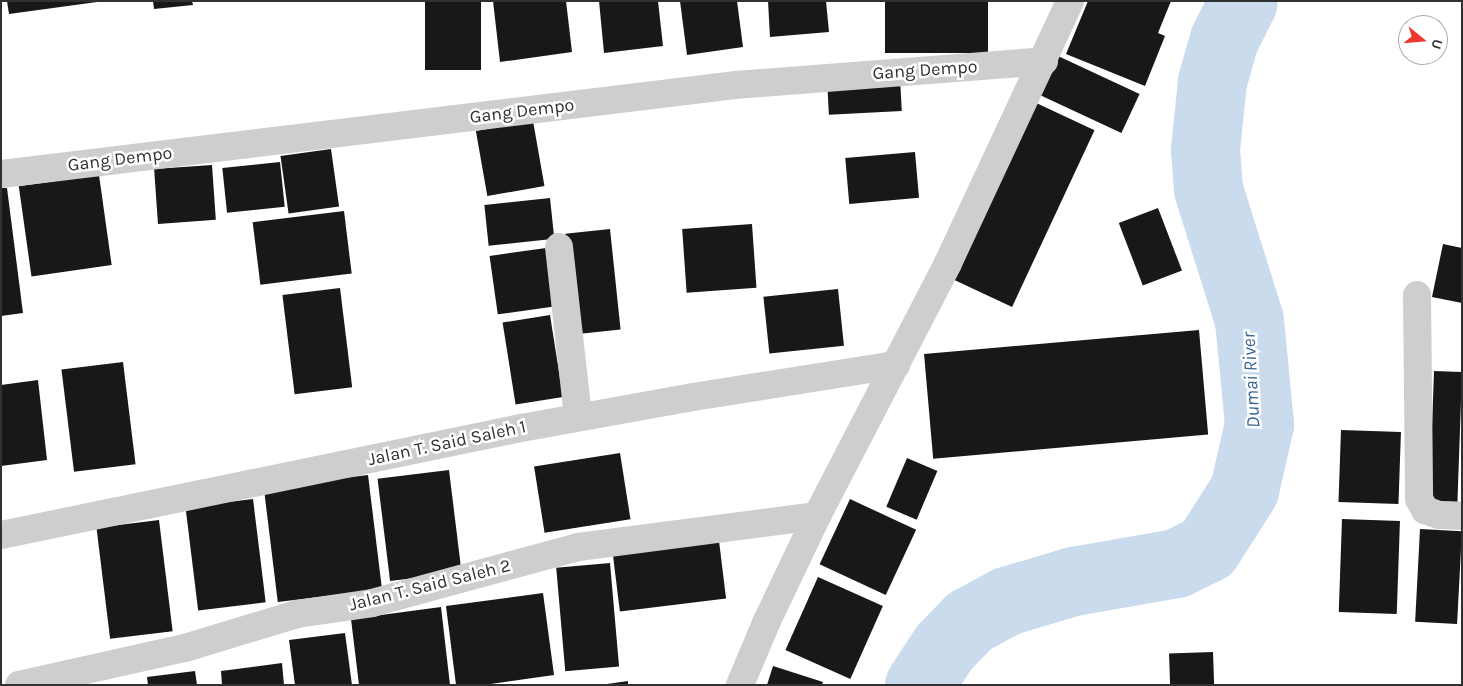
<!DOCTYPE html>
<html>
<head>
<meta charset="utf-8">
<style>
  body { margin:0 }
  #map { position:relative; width:1463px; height:686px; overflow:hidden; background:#fff; font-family:Karla,sans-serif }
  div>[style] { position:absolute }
  .river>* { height:69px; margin:-34.5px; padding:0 34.5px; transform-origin:34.5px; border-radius:34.5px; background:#cadbee }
  .building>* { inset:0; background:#181818; transform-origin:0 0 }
  .minor>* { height:28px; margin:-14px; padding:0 14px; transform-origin:14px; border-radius:14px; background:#cecece }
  span { translate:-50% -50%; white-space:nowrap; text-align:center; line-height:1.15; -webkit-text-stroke:5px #fff; paint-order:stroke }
  .street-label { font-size:18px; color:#313131 }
  .water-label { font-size:19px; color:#396698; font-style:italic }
  .frame { position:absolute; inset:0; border:2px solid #313131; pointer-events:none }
  .north { position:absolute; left:1398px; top:15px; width:50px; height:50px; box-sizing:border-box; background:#fff; border:1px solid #adadad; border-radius:50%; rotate:107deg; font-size:14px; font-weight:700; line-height:20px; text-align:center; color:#313131 }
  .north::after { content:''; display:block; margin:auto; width:18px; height:22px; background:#ee382c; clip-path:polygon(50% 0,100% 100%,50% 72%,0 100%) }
</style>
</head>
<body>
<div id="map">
  <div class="river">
    <div style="left:919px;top:685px;width:45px;rotate:-56.7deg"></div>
    <div style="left:944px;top:647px;width:36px;rotate:-46deg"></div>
    <div style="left:969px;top:621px;width:42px;rotate:-28.4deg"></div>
    <div style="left:1006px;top:601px;width:70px;rotate:-16.6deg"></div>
    <div style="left:1073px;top:581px;width:105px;rotate:-9.9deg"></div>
    <div style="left:1176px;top:563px;width:34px;rotate:-26deg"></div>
    <div style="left:1207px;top:548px;width:69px;rotate:-57.5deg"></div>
    <div style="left:1244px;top:490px;width:68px;rotate:-77.2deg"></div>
    <div style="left:1259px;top:424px;width:104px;rotate:-95.5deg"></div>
    <div style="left:1249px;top:320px;width:137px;rotate:-107.4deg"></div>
    <div style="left:1208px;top:189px;width:40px;rotate:-94.3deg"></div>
    <div style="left:1205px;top:149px;width:68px;rotate:-84.1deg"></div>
    <div style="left:1212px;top:81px;width:44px;rotate:-74.1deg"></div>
    <div style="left:1224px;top:39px;width:42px;rotate:-63.4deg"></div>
  </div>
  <div class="building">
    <div style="clip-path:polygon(7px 1px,97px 1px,97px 2px,9px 14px)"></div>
    <div style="clip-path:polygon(153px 1px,192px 1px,193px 5px,154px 9px)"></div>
    <div style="left:425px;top:1px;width:56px;height:69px"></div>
    <div style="clip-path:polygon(493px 1px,566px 1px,572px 52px,500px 62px)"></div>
    <div style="clip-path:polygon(599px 1px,658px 1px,663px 46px,604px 53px)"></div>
    <div style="clip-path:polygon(680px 1px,737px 1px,743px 47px,687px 55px)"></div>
    <div style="clip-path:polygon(768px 1px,826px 1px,829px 32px,770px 37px)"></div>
    <div style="left:885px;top:1px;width:103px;height:52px"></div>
    <div style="clip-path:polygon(1088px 1px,1171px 1px,1158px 33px,1165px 36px,1145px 86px,1066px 54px)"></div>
    <div style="left:1058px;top:56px;width:90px;height:43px;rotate:25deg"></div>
    <div style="left:900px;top:77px;width:34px;height:73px;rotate:87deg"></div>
    <div style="left:1032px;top:101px;width:69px;height:195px;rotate:25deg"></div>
    <div style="left:533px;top:121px;width:66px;height:58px;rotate:80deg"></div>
    <div style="left:331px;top:149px;width:58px;height:51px;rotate:82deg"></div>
    <div style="left:915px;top:152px;width:46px;height:70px;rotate:85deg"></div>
    <div style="left:280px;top:162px;width:45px;height:58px;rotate:84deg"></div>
    <div style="left:212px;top:165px;width:55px;height:58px;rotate:86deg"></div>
    <div style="left:99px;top:175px;width:91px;height:81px;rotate:82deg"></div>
    <div style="clip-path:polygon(1px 188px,7px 188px,23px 313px,1px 316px)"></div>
    <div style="left:550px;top:198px;width:41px;height:66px;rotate:84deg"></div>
    <div style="left:1158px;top:208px;width:67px;height:42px;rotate:69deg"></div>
    <div style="left:344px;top:211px;width:63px;height:92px;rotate:83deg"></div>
    <div style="left:752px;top:224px;width:64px;height:70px;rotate:86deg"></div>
    <div style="left:610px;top:229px;width:101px;height:45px;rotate:84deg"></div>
    <div style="clip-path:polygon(1443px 244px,1462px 248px,1462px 303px,1432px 297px)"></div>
    <div style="left:546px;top:248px;width:59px;height:57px;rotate:82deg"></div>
    <div style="left:340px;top:288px;width:100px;height:58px;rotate:83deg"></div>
    <div style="left:838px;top:289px;width:57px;height:75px;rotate:84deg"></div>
    <div style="left:550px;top:315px;width:83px;height:48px;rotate:81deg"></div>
    <div style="left:1199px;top:330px;width:105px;height:276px;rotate:85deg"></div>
    <div style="left:123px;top:362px;width:103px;height:62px;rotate:83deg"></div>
    <div style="left:1434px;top:371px;width:28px;height:130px;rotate:2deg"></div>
    <div style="clip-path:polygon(38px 380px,47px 460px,1px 466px,1px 385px)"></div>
    <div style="left:1341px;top:430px;width:60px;height:72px;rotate:2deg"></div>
    <div style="left:620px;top:453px;width:67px;height:87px;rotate:81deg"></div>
    <div style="left:907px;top:458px;width:33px;height:53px;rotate:23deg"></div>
    <div style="left:449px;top:470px;width:103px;height:72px;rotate:83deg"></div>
    <div style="left:368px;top:475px;width:115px;height:105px;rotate:83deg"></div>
    <div style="left:253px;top:499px;width:104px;height:68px;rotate:83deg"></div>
    <div style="left:850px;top:499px;width:73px;height:72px;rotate:25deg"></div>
    <div style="left:1342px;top:519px;width:58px;height:93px;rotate:2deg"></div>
    <div style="left:159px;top:520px;width:112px;height:63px;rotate:83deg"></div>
    <div style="left:1420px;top:529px;width:42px;height:93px;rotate:3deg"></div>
    <div style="left:719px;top:541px;width:58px;height:107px;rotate:83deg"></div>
    <div style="left:610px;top:563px;width:104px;height:54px;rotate:85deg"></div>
    <div style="left:818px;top:577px;width:71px;height:80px;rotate:24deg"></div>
    <div style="clip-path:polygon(543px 593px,554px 675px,484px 685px,456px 685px,446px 606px)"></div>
    <div style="clip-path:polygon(441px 607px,450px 685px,359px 685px,351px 619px)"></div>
    <div style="clip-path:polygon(345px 633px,352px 685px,295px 685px,289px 640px)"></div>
    <div style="left:1213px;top:652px;width:33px;height:44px;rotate:88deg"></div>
    <div style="clip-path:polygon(282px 663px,284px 685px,222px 685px,221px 671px)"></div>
    <div style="clip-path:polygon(773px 666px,823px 682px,822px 685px,767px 685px)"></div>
    <div style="clip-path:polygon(195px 671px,197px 685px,148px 685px,147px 677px)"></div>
    <div style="clip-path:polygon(628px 681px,628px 685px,607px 685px,607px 684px)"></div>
  </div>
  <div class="minor">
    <div style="left:1px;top:174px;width:739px;rotate:-6.91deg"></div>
    <div style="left:735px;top:85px;width:310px;rotate:-4.4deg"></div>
    <div style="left:559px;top:247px;width:171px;rotate:83.6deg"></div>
    <div style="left:1417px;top:295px;width:204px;rotate:89.4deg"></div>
    <div style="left:1419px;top:499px;width:13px;rotate:61deg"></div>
    <div style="left:1425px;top:510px;width:15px;rotate:20deg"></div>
    <div style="left:1439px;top:515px;width:23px;rotate:2deg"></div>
    <div style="left:1px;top:535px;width:531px;rotate:-11.63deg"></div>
    <div style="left:521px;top:428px;width:175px;rotate:-10.2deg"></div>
    <div style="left:693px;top:397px;width:206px;rotate:-9deg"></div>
    <div style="left:19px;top:685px;width:170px;rotate:-12.6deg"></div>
    <div style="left:185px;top:648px;width:117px;rotate:-16.9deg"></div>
    <div style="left:297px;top:614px;width:76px;rotate:-8.3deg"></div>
    <div style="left:372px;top:603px;width:213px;rotate:-15.2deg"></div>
    <div style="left:578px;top:547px;width:241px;rotate:-7.4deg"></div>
    <div style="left:740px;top:685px;width:67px;rotate:-67.2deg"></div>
    <div style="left:766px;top:623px;width:119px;rotate:-64.5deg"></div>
    <div style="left:817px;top:516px;width:285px;rotate:-62.6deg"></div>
    <div style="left:948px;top:263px;width:289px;rotate:-65deg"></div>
  </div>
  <div class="street-label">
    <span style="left:925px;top:70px;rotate:-4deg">Gang Dempo</span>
    <span style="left:522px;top:111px;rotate:-7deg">Gang Dempo</span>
    <span style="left:120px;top:159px;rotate:-7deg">Gang Dempo</span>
    <span style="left:447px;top:443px;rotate:-12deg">Jalan T. Said Saleh 1</span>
    <span style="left:430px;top:585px;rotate:-14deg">Jalan T. Said Saleh 2</span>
  </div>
  <div class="water-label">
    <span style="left:1252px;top:380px;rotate:-93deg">Dumai River</span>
  </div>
  <div class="frame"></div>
  <div class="north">U</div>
</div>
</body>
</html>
